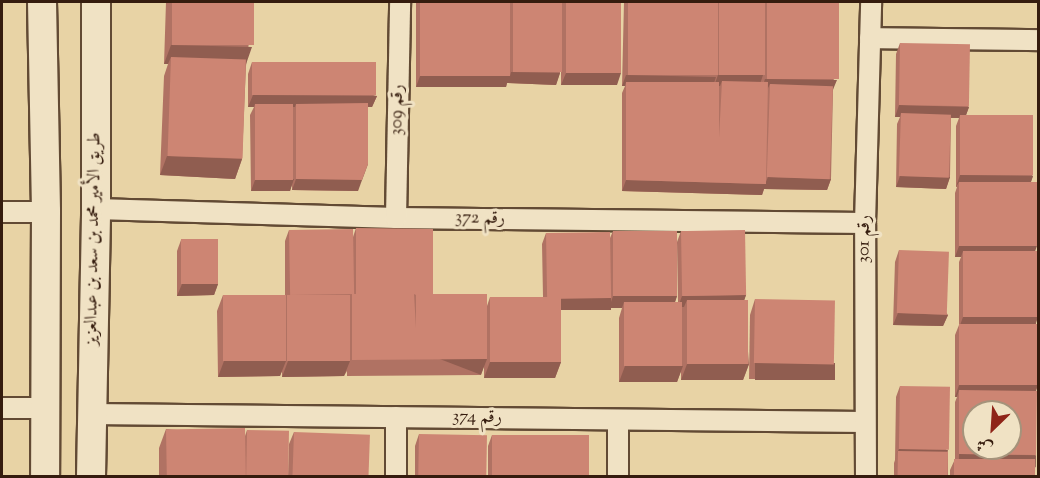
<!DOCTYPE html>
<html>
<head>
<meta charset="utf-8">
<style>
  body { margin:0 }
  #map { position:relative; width:1040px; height:478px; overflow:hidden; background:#e8d3a5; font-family:"Sorts Mill Goudy",Amiri,serif }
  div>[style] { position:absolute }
  .roads { filter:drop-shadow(2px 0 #624a34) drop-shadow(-2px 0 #624a34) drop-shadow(0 2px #624a34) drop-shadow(0 -2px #624a34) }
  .minor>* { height:20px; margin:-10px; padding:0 10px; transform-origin:10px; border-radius:10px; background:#f0e2c4 }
  .secondary>* { height:28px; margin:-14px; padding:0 14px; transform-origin:14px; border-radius:14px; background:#f0e2c4 }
  .wall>* { inset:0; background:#b07263 }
  .shaded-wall>* { inset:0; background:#905d50; transform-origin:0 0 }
  .building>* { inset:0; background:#cd8573; transform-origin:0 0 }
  span { translate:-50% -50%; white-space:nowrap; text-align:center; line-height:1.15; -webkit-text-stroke:6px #f0e2c4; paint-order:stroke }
  .street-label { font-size:18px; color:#351c0e }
  .frame { position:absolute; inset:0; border:3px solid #351c0e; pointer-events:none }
  .north { position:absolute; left:962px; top:400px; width:60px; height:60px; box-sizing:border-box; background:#f0e2c4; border:2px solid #a5937b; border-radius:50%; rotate:205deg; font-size:16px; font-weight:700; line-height:24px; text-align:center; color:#351c0e }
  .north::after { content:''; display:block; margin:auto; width:21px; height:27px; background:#8f2418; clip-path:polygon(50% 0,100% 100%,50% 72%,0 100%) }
</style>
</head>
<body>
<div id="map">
  <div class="roads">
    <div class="minor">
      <div style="left:870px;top:38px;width:168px;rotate:0.7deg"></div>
      <div style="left:96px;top:209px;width:300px;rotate:1.7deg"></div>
      <div style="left:396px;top:218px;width:469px;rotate:0.6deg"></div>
      <div style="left:2px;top:212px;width:44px"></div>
      <div style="left:396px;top:218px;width:216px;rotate:-88.9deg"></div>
      <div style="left:2px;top:408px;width:42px"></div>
      <div style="left:90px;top:414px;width:774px;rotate:0.59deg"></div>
      <div style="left:396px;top:417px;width:59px;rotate:90deg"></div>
      <div style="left:618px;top:421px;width:55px;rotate:90deg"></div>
      <div style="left:866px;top:476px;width:253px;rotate:-90.2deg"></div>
      <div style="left:865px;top:223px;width:221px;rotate:-88.4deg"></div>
    </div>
    <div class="secondary">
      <div style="left:42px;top:2px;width:210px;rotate:88.9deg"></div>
      <div style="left:46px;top:212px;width:264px;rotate:90.2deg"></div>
      <div style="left:91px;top:476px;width:267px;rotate:-88.9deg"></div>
      <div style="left:96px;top:209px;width:207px;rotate:-90deg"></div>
    </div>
  </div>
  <div class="wall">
    <div style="clip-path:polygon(166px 2px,254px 2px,246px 66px,242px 159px,235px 179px,160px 175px,164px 76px,168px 64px,164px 64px)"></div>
    <div style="clip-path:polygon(416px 2px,621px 2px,617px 85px,561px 85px,561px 13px,560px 73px,556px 85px,507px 83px,506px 87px,416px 87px)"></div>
    <div style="clip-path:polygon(624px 2px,839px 2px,833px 91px,831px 179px,827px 190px,764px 189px,762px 195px,622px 191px,622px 93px,625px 86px,622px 86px)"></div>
    <div style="clip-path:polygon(900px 43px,969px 107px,966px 115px,1033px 176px,1031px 182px,1035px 251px,1036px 324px,1035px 477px,950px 477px,950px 470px,955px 459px,955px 402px,957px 397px,955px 397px,955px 335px,959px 325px,959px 262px,961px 257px,955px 257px,955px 193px,957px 187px,956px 187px,956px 126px,959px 118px,951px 118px,950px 177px,946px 189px,896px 187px,897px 124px,900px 117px,895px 117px,896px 54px)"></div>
    <div style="clip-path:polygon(252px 62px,377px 96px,372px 107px,368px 107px,358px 191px,292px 190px,292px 184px,290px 191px,251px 191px,250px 115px,254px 107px,248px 107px,248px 74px)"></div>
    <div style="clip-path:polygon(356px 228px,433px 294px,487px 306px,490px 297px,543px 297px,542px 244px,546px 233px,610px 238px,613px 231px,677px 296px,675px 302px,678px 302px,677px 242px,681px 231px,746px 295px,744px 300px,749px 364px,743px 380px,681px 380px,681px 371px,677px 382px,619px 382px,619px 318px,622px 308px,609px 308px,609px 303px,607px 309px,561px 309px,561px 362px,555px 378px,484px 378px,484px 366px,481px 375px,347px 376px,347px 371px,344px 376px,282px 377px,282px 371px,280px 376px,218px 377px,217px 311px,223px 295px,285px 295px,285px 241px,289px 230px,353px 237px)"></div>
    <div style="clip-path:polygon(181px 240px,218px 284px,214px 295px,177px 296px,177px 251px)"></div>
    <div style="clip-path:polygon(899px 250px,948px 315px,943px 326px,893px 325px,895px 262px)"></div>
    <div style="clip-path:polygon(755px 299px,829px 379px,749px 379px,750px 315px)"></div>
    <div style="clip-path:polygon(900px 386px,948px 452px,948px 477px,894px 477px,894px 463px,895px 460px,896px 397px)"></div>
    <div style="clip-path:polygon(166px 429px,245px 436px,247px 430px,288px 477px,159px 477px,159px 448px)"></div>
    <div style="clip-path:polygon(294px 432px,369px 477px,288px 477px,289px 444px)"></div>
    <div style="clip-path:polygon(419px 434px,487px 477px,415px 477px,415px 446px)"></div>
    <div style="clip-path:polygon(492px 435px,589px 477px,488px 477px,488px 446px)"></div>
  </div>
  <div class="shaded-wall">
    <div style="clip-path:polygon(171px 45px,252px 47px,245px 67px,171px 57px,168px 64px,164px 64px)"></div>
    <div style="clip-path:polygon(511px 72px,560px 73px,556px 85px,507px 83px,506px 87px,416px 87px,420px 76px,510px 76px)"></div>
    <div style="clip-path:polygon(566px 73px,621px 73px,617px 85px,561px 85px)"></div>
    <div style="clip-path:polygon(626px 75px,716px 77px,712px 89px,626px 82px,625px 86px,622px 86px)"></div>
    <div style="clip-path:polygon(718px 75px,763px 75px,759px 87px,722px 81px,720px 86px,714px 86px)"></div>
    <div style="clip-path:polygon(765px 79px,837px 80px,832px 92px,770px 84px,767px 90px,761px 90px)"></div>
    <div style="clip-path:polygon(253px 95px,377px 96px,372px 107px,296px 107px,296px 104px,295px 107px,255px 107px,255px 104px,254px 107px,248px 107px)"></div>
    <div style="clip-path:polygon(899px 105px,969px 107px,965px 118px,960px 115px,959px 118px,901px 117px,901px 113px,900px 117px,895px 117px)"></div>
    <div style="clip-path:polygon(167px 156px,242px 159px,235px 179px,160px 175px)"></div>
    <div style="clip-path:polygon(368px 164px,358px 191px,292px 190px,296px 179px)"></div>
    <div style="clip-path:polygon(960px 175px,1033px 176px,1029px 187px,959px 182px,956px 187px)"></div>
    <div style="clip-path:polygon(900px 176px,950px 177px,946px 189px,896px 187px)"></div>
    <div style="clip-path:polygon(768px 177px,831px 179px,827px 190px,764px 189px,762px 195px,622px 191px,626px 180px,765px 184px)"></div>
    <div style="clip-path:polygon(294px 179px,290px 191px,251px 191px,255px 180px)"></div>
    <div style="clip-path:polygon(959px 246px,1037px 246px,1033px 257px,963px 251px,961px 257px,955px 257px)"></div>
    <div style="clip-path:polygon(182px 284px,218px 284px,214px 295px,177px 296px)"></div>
    <div style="clip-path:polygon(746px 295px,742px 307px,687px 300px,684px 307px,678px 307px,682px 296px)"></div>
    <div style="clip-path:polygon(613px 296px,677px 296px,673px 308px,624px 302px,622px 308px,609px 308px)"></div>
    <div style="left:547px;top:298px;width:64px;height:12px"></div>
    <div style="clip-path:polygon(898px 313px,948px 315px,943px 326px,893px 325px)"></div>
    <div style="clip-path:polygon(963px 317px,1038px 317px,1034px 329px,959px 328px)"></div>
    <div style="left:487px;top:359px;width:17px;height:135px;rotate:111deg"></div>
    <div style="clip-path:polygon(224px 361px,286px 361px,280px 376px,218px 377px)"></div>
    <div style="clip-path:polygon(288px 361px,350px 361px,344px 376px,282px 377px)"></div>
    <div style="clip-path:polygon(490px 362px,561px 362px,555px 378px,484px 378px)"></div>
    <div style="left:755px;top:363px;width:80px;height:17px"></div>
    <div style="clip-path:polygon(687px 364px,749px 364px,743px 380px,681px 380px)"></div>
    <div style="clip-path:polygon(625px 366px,683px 366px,677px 382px,619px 382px)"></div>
    <div style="clip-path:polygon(959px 385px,1038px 385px,1034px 397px,959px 390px,957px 397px,955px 397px)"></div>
    <div style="clip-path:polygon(899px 449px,948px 450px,944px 462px,898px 451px,894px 460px)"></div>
    <div style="left:959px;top:454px;width:77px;height:12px;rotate:1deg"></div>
  </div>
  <div class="building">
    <div style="left:172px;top:2px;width:82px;height:43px"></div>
    <div style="left:420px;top:2px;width:90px;height:74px"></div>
    <div style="left:513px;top:2px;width:49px;height:70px"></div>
    <div style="left:566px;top:2px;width:55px;height:71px"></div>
    <div style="left:628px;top:2px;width:90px;height:73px"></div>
    <div style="left:719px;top:2px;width:46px;height:73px"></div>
    <div style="left:767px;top:2px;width:72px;height:77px"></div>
    <div style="left:900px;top:43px;width:70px;height:62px;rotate:1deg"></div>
    <div style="left:171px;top:57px;width:75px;height:99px;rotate:2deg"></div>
    <div style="left:252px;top:62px;width:124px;height:33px"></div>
    <div style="clip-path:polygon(722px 81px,768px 82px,766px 184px,626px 180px,626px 82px,719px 82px,719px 138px)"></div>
    <div style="left:770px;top:84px;width:63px;height:93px;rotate:2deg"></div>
    <div style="clip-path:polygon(368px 103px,368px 164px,362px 180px,296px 179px,296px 104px)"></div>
    <div style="left:255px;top:104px;width:38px;height:76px"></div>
    <div style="left:901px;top:113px;width:50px;height:63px;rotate:2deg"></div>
    <div style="left:960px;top:115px;width:73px;height:60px"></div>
    <div style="left:959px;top:182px;width:78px;height:64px"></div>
    <div style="clip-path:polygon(356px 228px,433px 229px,433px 294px,416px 294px,416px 295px,414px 294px,356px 294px)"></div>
    <div style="left:353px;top:229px;width:65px;height:64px;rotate:89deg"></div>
    <div style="left:745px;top:230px;width:65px;height:64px;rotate:89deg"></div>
    <div style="left:613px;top:231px;width:64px;height:65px"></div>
    <div style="left:610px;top:232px;width:66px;height:64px;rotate:89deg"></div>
    <div style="left:218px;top:239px;width:45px;height:37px;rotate:90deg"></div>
    <div style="left:899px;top:250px;width:50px;height:63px;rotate:2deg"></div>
    <div style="left:963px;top:251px;width:75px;height:66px"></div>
    <div style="clip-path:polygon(352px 294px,414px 294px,416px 328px,416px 294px,487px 294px,487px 359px,352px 360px)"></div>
    <div style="left:223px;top:295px;width:63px;height:66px"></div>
    <div style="left:287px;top:295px;width:63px;height:66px"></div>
    <div style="left:490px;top:297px;width:71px;height:65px"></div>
    <div style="left:755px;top:299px;width:80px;height:64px;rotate:1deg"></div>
    <div style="left:687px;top:300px;width:61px;height:64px"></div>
    <div style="left:624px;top:302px;width:58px;height:64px"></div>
    <div style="left:959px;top:324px;width:79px;height:61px"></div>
    <div style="left:900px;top:386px;width:50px;height:63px;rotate:1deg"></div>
    <div style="clip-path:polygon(evenodd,959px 390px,1037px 391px,1036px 455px,959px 454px,959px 390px,974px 412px,1010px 412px,1010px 448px,974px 448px,974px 412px)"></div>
    <div style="left:245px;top:428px;width:49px;height:79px;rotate:89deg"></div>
    <div style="left:247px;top:430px;width:42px;height:47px;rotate:1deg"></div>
    <div style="left:294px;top:432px;width:76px;height:45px;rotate:2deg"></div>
    <div style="left:419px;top:434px;width:68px;height:43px;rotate:1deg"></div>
    <div style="left:492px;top:435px;width:97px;height:42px"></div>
    <div style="left:898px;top:451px;width:50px;height:26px;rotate:1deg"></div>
    <div style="left:954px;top:459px;width:81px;height:18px"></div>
  </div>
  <div class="street-label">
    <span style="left:398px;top:110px;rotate:-89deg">رقم 309</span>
    <span style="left:480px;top:219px;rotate:1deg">رقم 372</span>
    <span style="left:94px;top:239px;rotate:-89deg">طريق الأمير محمد بن سعد بن عبدالعزيز</span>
    <span style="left:865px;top:239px;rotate:-89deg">رقم 301</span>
    <span style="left:477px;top:418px;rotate:1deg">رقم 374</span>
  </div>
  <div class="frame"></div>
  <div class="north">ش</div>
</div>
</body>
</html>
